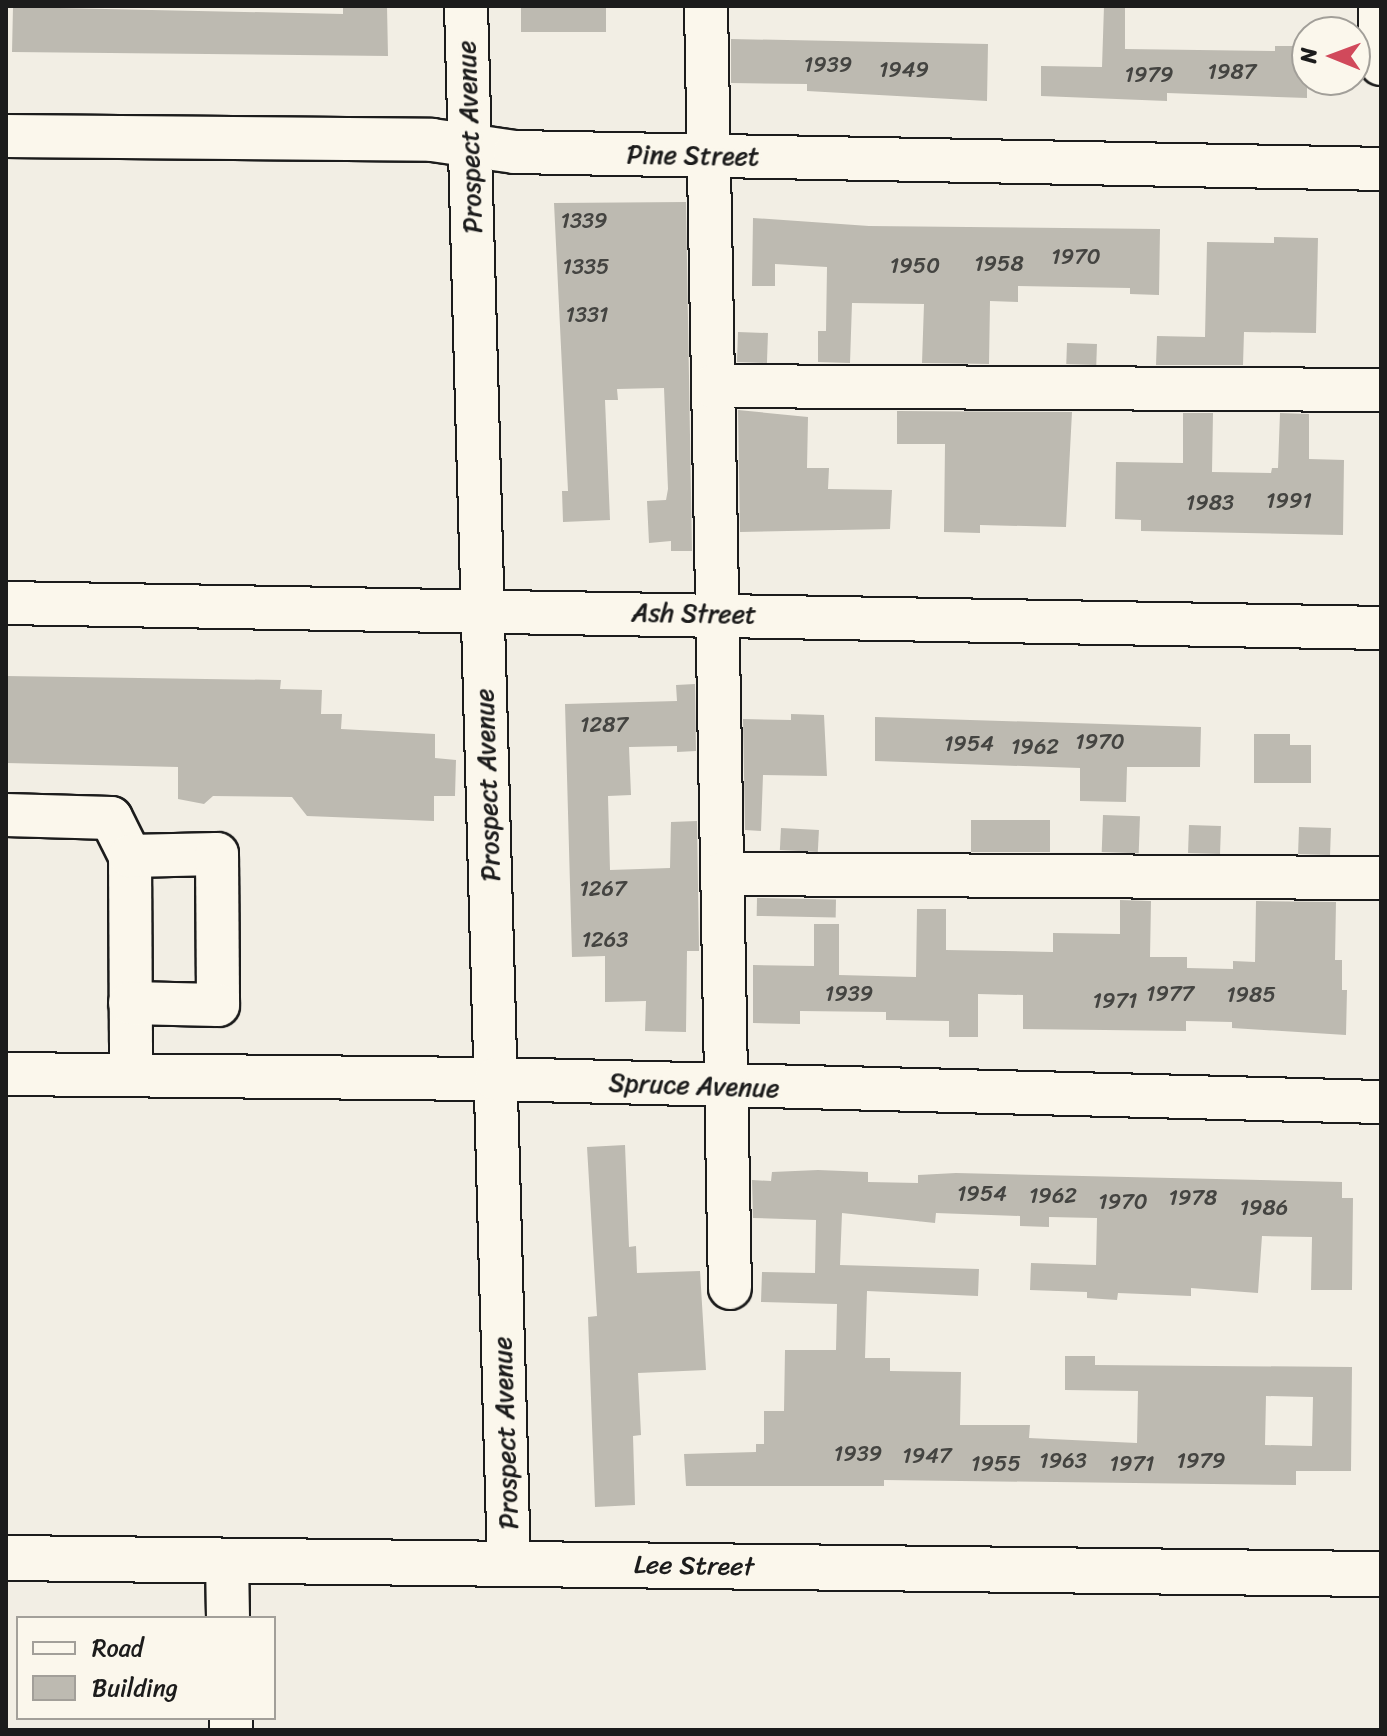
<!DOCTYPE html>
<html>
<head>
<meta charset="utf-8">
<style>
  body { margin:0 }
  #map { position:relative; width:1387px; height:1736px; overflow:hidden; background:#f2eee4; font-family:Sriracha,sans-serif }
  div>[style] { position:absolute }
  .building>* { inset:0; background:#bdbab1; transform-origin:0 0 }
  .roads { filter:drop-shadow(2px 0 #1c1c1c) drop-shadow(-2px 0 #1c1c1c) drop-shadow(0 2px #1c1c1c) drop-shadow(0 -2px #1c1c1c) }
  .minor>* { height:42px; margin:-21px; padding:0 21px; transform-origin:21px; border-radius:21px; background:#fbf7ec }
  .major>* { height:44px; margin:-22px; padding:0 22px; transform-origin:22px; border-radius:22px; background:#fbf7ec }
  span { translate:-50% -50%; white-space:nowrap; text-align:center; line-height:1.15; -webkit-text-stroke:6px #fbf7ec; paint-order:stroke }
  .number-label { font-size:22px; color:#444441 }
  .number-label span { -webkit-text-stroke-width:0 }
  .street-label { font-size:26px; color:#1c1c1c }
  .frame { position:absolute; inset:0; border:8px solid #1c1c1c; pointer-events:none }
  .legend { position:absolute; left:16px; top:1616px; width:260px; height:104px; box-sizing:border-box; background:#fbf7ec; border:2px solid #a29f99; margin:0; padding:10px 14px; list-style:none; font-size:24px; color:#1c1c1c }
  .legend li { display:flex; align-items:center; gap:16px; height:40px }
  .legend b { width:40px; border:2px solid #a29f99 }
  .north { position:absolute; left:1291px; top:16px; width:80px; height:80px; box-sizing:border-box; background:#fbf7ec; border:2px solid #a29f99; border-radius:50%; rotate:271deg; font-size:22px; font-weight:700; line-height:32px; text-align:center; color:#1c1c1c }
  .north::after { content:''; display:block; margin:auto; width:28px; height:36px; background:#d1495b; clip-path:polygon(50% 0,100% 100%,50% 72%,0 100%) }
</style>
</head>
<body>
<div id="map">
  <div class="building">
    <div style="clip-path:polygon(343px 6px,387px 6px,388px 56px,12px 52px,13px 7px,343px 14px)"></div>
    <div style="left:521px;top:6px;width:85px;height:26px"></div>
    <div style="clip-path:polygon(1104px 6px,1125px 6px,1125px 49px,1275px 51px,1275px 46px,1307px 46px,1307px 98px,1167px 93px,1167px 101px,1041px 96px,1041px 66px,1102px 67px)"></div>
    <div style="clip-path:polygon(731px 39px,988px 44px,987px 101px,807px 91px,807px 84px,731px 83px)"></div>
    <div style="clip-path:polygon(686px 202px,692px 551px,671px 551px,671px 541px,649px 543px,647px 501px,666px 500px,668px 489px,664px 388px,617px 389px,618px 400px,605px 400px,610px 520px,563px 522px,562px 491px,568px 491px,554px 203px)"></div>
    <div style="clip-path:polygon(753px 218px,869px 226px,1160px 229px,1159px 295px,1130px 294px,1130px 288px,1018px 286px,1018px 302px,990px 301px,989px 364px,922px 363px,924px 304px,852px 303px,850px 363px,818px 362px,818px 331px,826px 331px,827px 267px,775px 264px,775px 286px,752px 286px)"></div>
    <div style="clip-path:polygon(1274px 237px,1318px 238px,1316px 333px,1244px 332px,1243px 365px,1156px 365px,1157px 336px,1205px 337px,1207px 242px,1274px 243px)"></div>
    <div style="left:738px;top:332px;width:30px;height:30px;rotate:2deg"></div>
    <div style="left:1067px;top:343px;width:30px;height:21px;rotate:2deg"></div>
    <div style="clip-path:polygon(738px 410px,808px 417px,807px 468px,829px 468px,828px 489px,892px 490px,890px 529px,740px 532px)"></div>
    <div style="clip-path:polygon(897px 411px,1072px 412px,1066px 527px,980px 525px,980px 533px,944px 532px,945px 444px,897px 444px)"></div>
    <div style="clip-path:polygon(1183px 413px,1213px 413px,1212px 472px,1271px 473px,1272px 468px,1278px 468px,1280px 413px,1309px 414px,1309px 459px,1344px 460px,1343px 535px,1141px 531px,1141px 520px,1115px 519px,1116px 462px,1183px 463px)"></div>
    <div style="clip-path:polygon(6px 676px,281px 680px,280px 689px,322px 690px,321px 714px,342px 714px,341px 729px,435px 734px,435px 758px,456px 760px,455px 796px,434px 796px,434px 821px,307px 816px,292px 797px,213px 796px,204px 804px,178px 799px,178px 767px,6px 763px)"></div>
    <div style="clip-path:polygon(695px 684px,696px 751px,677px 752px,677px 746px,629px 747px,631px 795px,608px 796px,610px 870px,670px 868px,671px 822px,697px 821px,699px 951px,687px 951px,686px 1032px,645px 1031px,646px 1001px,605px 1002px,605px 956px,572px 957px,565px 704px,677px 701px,676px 685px)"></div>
    <div style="clip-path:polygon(791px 714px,824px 715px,827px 776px,763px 775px,761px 831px,745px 830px,743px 719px,791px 720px)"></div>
    <div style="clip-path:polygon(875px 717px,1201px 727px,1200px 767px,1127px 767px,1126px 802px,1080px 801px,1080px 768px,875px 761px)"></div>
    <div style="clip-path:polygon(1254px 734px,1290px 734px,1290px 745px,1311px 745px,1311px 783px,1254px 783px)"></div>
    <div style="left:1103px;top:815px;width:37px;height:37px;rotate:2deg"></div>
    <div style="left:1050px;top:820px;width:32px;height:79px;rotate:90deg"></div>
    <div style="left:1189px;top:825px;width:32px;height:28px;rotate:2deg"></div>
    <div style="left:1299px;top:827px;width:32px;height:27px;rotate:2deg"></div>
    <div style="left:781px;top:828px;width:38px;height:22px;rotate:3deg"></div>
    <div style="left:757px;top:898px;width:79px;height:18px;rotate:1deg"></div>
    <div style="clip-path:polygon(1120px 900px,1151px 901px,1150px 957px,1187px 957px,1187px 968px,1233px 969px,1233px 961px,1255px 962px,1256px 901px,1336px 902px,1335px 960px,1342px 960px,1342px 990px,1347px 990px,1346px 1035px,1232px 1028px,1232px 1022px,1186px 1021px,1186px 1031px,1023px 1029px,1023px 995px,978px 994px,978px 1037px,949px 1037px,949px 1021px,886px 1020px,886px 1012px,800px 1011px,800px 1024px,753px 1023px,753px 965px,814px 966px,814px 924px,839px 924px,839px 975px,916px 977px,917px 909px,946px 909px,946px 950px,1053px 952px,1053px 933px,1120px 934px)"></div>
    <div style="clip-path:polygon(625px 1145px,629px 1247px,636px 1246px,637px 1273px,700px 1271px,706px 1370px,638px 1373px,641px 1435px,633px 1436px,635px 1505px,595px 1507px,588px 1317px,597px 1316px,587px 1147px)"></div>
    <div style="clip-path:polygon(evenodd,818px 1170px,868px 1172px,868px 1182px,918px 1183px,918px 1175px,956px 1173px,1342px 1182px,1342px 1198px,1353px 1198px,1352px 1290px,1311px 1290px,1312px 1237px,1262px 1236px,1258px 1293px,1191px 1288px,1191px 1296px,1118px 1293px,1117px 1300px,1087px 1298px,1087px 1292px,1030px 1290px,1031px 1263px,1096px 1265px,1097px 1218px,1049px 1217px,1049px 1227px,1020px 1226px,1020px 1216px,936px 1213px,935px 1223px,842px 1213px,840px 1265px,979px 1269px,978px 1296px,867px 1291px,865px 1358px,890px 1358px,890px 1371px,961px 1372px,960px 1425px,1030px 1425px,1029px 1438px,1137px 1443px,1138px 1391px,1065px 1390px,1065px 1356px,1095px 1356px,1095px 1365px,1352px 1367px,1351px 1471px,1296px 1471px,1296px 1485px,884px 1480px,884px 1486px,686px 1486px,684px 1454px,756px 1452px,756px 1444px,764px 1444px,764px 1411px,784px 1411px,785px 1350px,836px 1350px,837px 1304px,761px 1302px,762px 1272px,815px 1273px,816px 1220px,753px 1218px,752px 1180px,771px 1181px,772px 1172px,818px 1170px,1266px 1396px,1313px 1397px,1312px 1446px,1265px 1445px,1266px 1396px)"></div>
  </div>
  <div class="roads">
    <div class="minor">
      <div style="left:466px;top:6px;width:1559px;rotate:88.42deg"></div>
      <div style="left:706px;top:6px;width:1282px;rotate:88.93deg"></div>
      <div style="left:1380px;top:6px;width:58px;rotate:89deg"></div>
      <div style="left:6px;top:136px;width:426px;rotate:0.5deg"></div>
      <div style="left:432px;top:140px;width:84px;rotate:8.2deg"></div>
      <div style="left:515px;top:152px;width:866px;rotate:1.12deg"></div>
      <div style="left:713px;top:386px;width:668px;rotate:0.34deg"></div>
      <div style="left:6px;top:603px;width:1375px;rotate:1.04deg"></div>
      <div style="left:6px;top:815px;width:105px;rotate:1.6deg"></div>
      <div style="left:111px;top:818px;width:42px;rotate:63.4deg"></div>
      <div style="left:130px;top:856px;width:219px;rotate:89.7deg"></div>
      <div style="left:130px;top:856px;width:87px;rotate:-1.3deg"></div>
      <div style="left:217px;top:854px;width:151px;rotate:89.6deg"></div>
      <div style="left:218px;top:1005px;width:88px;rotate:-178.7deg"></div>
      <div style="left:722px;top:874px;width:659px;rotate:0.35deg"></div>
      <div style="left:6px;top:1074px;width:490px;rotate:0.6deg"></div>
      <div style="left:496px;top:1079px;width:885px;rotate:1.49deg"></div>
      <div style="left:227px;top:1560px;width:58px;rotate:89deg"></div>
      <div style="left:231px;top:1718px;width:12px;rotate:90deg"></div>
    </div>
    <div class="major">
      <div style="left:6px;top:1558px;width:1375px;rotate:0.67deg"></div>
    </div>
  </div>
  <div class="number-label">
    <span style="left:828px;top:65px">1939</span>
    <span style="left:904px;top:70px">1949</span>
    <span style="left:1232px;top:72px">1987</span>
    <span style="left:1149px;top:75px">1979</span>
    <span style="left:584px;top:221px">1339</span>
    <span style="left:1076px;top:257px">1970</span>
    <span style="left:999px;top:264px">1958</span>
    <span style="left:915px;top:266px">1950</span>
    <span style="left:586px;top:267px">1335</span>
    <span style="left:587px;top:315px">1331</span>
    <span style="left:1289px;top:501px">1991</span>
    <span style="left:1210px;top:503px">1983</span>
    <span style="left:604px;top:725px">1287</span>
    <span style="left:1100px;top:742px">1970</span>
    <span style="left:969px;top:744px">1954</span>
    <span style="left:1035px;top:747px">1962</span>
    <span style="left:603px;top:889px">1267</span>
    <span style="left:605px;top:940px">1263</span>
    <span style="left:849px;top:994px">1939</span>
    <span style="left:1170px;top:994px">1977</span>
    <span style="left:1251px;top:995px">1985</span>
    <span style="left:1115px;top:1001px">1971</span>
    <span style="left:982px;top:1194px">1954</span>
    <span style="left:1053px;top:1196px">1962</span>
    <span style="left:1193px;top:1198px">1978</span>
    <span style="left:1123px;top:1202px">1970</span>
    <span style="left:1264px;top:1208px">1986</span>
    <span style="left:858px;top:1454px">1939</span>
    <span style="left:927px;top:1456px">1947</span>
    <span style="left:1063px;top:1461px">1963</span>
    <span style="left:1201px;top:1461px">1979</span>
    <span style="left:996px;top:1464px">1955</span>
    <span style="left:1132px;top:1464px">1971</span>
  </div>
  <div class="street-label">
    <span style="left:470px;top:137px;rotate:-92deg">Prospect Avenue</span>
    <span style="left:693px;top:156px;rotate:1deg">Pine Street</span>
    <span style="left:694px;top:614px;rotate:1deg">Ash Street</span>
    <span style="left:488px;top:785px;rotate:-92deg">Prospect Avenue</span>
    <span style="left:694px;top:1086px;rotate:2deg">Spruce Avenue</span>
    <span style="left:506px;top:1433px;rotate:-92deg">Prospect Avenue</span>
    <span style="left:694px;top:1566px;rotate:1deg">Lee Street</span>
  </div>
  <div class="frame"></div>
  <ul class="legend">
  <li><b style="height:10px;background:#fbf7ec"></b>Road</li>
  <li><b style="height:22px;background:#bdbab1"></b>Building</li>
  </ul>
  <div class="north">N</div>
</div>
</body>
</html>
